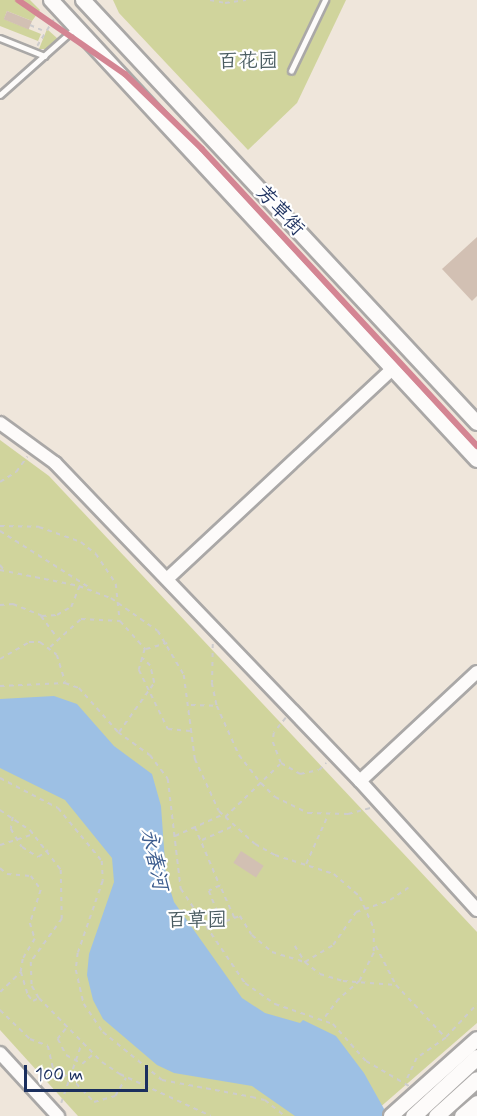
<!DOCTYPE html>
<html>
<head>
<meta charset="utf-8">
<style>
  body { margin:0 }
  #map { position:relative; width:477px; height:1116px; overflow:hidden; background:#efe6db; font-family:Mynerve,"LXGW WenKai TC",sans-serif }
  div>[style] { position:absolute }
  .green>* { inset:0; background:#d0d49c }
  .water>* { inset:0; background:#9dc0e4 }
  .building>* { inset:0; background:#d2c0b3; transform-origin:0 0 }
  .path>* { height:1.5px; margin-top:-0.75px; transform-origin:0; background:repeating-linear-gradient(90deg,#cdcccd 0 4.5px,transparent 0 9px) }
  .roads { filter:drop-shadow(2px 0 #aaa8a7) drop-shadow(-2px 0 #aaa8a7) drop-shadow(0 2px #aaa8a7) drop-shadow(0 -2px #aaa8a7) }
  .service>* { height:4.5px; margin:-2.25px; padding:0 2.25px; transform-origin:2.25px; border-radius:2.25px; background:#fdfbfa }
  .tertiary>* { height:12px; margin:-6px; padding:0 6px; transform-origin:6px; border-radius:6px; background:#fdfbfa }
  .secondary>* { height:14px; margin:-7px; padding:0 7px; transform-origin:7px; border-radius:7px; background:#fdfbfa }
  .primary>* { height:15px; margin:-7.5px; padding:0 7.5px; transform-origin:7.5px; border-radius:7.5px; background:#fdfbfa }
  .trunk>* { height:15px; margin:-7.5px; padding:0 7.5px; transform-origin:7.5px; border-radius:7.5px; background:#fdfbfa }
  .metro-1>* { height:6px; margin:-3px; padding:0 3px; transform-origin:3px; border-radius:3px; background:#d48593 }
  span { translate:-50% -50%; white-space:nowrap; text-align:center; line-height:1.15; -webkit-text-stroke:4.5px #fff; paint-order:stroke }
  .park-label { font-size:20px; color:#4a5c61 }
  .street-label { font-size:20px; color:#1b2f5e }
  .water-label { font-size:21px; color:#3c5c8e; font-style:italic }
  .scale { position:absolute; left:24px; top:1065px; width:124px; height:27px; box-sizing:border-box; border:3px solid #1b2f5e; border-top:0; padding-left:8px; font-size:18px; line-height:21px; white-space:nowrap; color:#1b2f5e; -webkit-text-stroke:4px #fff; paint-order:stroke }
</style>
</head>
<body>
<div id="map">
  <div class="green">
    <div style="clip-path:polygon(0 0,30px 0,40px 10px,32px 21px,7px 11px,4px 19px,41px 34px,38px 41px,0 26px)"></div>
    <div style="clip-path:polygon(113px 0,346px 0,297px 103px,248px 150px,119px 13px)"></div>
    <div style="clip-path:polygon(47px 29px,58px 39px,47px 49px,39px 49px)"></div>
    <div style="clip-path:polygon(0 440px,49px 476px,477px 932px,477px 1023px,370px 1116px,78px 1116px,0 1030px)"></div>
  </div>
  <div class="water">
    <div style="clip-path:polygon(54px 696px,77px 704px,114px 746px,152px 774px,161px 806px,166px 876px,174px 902px,242px 998px,265px 1013px,300px 1023px,303px 1020px,336px 1036px,364px 1073px,388px 1116px,295px 1116px,252px 1086px,174px 1073px,157px 1065px,103px 1019px,93px 1000px,87px 975px,89px 954px,114px 882px,112px 858px,65px 800px,0 768px,0 699px)"></div>
  </div>
  <div class="building">
    <div style="left:7px;top:11px;width:27px;height:9px;rotate:22deg"></div>
    <div style="clip-path:polygon(477px 237px,477px 296px,472px 301px,442px 269px)"></div>
    <div style="left:241px;top:851px;width:27px;height:14px;rotate:33deg"></div>
  </div>
  <div class="path">
    <div style="left:210px;top:0;width:15px;rotate:11deg"></div>
    <div style="left:225px;top:3px;width:21px;rotate:-8deg"></div>
    <div style="left:30px;top:25px;width:13px;rotate:23deg"></div>
    <div style="left:37px;top:46px;width:31px;rotate:-58deg"></div>
    <div style="left:0;top:482px;width:19px;rotate:-32deg"></div>
    <div style="left:16px;top:472px;width:19px;rotate:-54deg"></div>
    <div style="left:0;top:526px;width:39px;rotate:1deg"></div>
    <div style="left:39px;top:527px;width:45px;rotate:19.7deg"></div>
    <div style="left:81px;top:542px;width:19px;rotate:39deg"></div>
    <div style="left:96px;top:554px;width:36px;rotate:56deg"></div>
    <div style="left:116px;top:584px;width:36px;rotate:84deg"></div>
    <div style="left:0;top:531px;width:107px;rotate:32.3deg"></div>
    <div style="left:0;top:565px;width:8px;rotate:50deg"></div>
    <div style="left:0;top:570px;width:81px;rotate:11.4deg"></div>
    <div style="left:79px;top:586px;width:34px;rotate:21deg"></div>
    <div style="left:111px;top:598px;width:57px;rotate:35.1deg"></div>
    <div style="left:158px;top:631px;width:51px;rotate:59.4deg"></div>
    <div style="left:184px;top:675px;width:85px;rotate:82.5deg"></div>
    <div style="left:195px;top:759px;width:57px;rotate:65.2deg"></div>
    <div style="left:219px;top:811px;width:49px;rotate:42.5deg"></div>
    <div style="left:255px;top:844px;width:23px;rotate:29deg"></div>
    <div style="left:275px;top:855px;width:62px;rotate:17.9deg"></div>
    <div style="left:334px;top:874px;width:35px;rotate:41deg"></div>
    <div style="left:360px;top:897px;width:35px;rotate:66deg"></div>
    <div style="left:374px;top:929px;width:24px;rotate:90deg"></div>
    <div style="left:374px;top:953px;width:31px;rotate:117deg"></div>
    <div style="left:360px;top:981px;width:28px;rotate:139deg"></div>
    <div style="left:339px;top:999px;width:26px;rotate:127deg"></div>
    <div style="left:0;top:605px;width:13px;rotate:-4deg"></div>
    <div style="left:13px;top:604px;width:31px;rotate:22deg"></div>
    <div style="left:42px;top:616px;width:15px;rotate:-4deg"></div>
    <div style="left:57px;top:615px;width:16px;rotate:-30deg"></div>
    <div style="left:71px;top:607px;width:22px;rotate:-68deg"></div>
    <div style="left:41px;top:616px;width:25px;rotate:53deg"></div>
    <div style="left:213px;top:644px;width:39px;rotate:91deg"></div>
    <div style="left:212px;top:683px;width:24px;rotate:78deg"></div>
    <div style="left:217px;top:706px;width:54px;rotate:65.8deg"></div>
    <div style="left:239px;top:755px;width:36px;rotate:52deg"></div>
    <div style="left:261px;top:783px;width:20px;rotate:45deg"></div>
    <div style="left:275px;top:797px;width:37px;rotate:26deg"></div>
    <div style="left:308px;top:813px;width:40px;rotate:1.4deg"></div>
    <div style="left:348px;top:814px;width:24px;rotate:-15deg"></div>
    <div style="left:50px;top:647px;width:42px;rotate:-42.1deg"></div>
    <div style="left:81px;top:619px;width:39px;rotate:3deg"></div>
    <div style="left:120px;top:621px;width:38px;rotate:48deg"></div>
    <div style="left:145px;top:649px;width:22px;rotate:106deg"></div>
    <div style="left:139px;top:670px;width:66px;rotate:63.8deg"></div>
    <div style="left:168px;top:729px;width:22px;rotate:5deg"></div>
    <div style="left:146px;top:649px;width:22px;rotate:-16deg"></div>
    <div style="left:0;top:659px;width:34px;rotate:-30deg"></div>
    <div style="left:29px;top:642px;width:11px"></div>
    <div style="left:40px;top:642px;width:21px;rotate:37deg"></div>
    <div style="left:57px;top:655px;width:28px;rotate:73deg"></div>
    <div style="left:0;top:686px;width:65px;rotate:-2.6deg"></div>
    <div style="left:65px;top:683px;width:15px;rotate:20deg"></div>
    <div style="left:79px;top:688px;width:59px;rotate:48.4deg"></div>
    <div style="left:118px;top:732px;width:39px;rotate:36deg"></div>
    <div style="left:150px;top:755px;width:30px;rotate:53deg"></div>
    <div style="left:168px;top:779px;width:111px;rotate:83.3deg"></div>
    <div style="left:181px;top:889px;width:114px;rotate:55.8deg"></div>
    <div style="left:245px;top:983px;width:37px;rotate:35deg"></div>
    <div style="left:275px;top:1004px;width:61px;rotate:19deg"></div>
    <div style="left:333px;top:1024px;width:50px;rotate:48.3deg"></div>
    <div style="left:366px;top:1061px;width:50px;rotate:30.2deg"></div>
    <div style="left:191px;top:705px;width:25px;rotate:2deg"></div>
    <div style="left:286px;top:718px;width:19px;rotate:129deg"></div>
    <div style="left:274px;top:733px;width:9px;rotate:96deg"></div>
    <div style="left:273px;top:742px;width:22px;rotate:69deg"></div>
    <div style="left:281px;top:763px;width:22px;rotate:30deg"></div>
    <div style="left:300px;top:774px;width:19px;rotate:-12deg"></div>
    <div style="left:319px;top:770px;width:10px;rotate:-45deg"></div>
    <div style="left:119px;top:732px;width:60px;rotate:-54.5deg"></div>
    <div style="left:154px;top:683px;width:17px;rotate:-103deg"></div>
    <div style="left:150px;top:666px;width:10px;rotate:-135deg"></div>
    <div style="left:0;top:778px;width:65px;rotate:27.3deg"></div>
    <div style="left:58px;top:808px;width:69px;rotate:50.3deg"></div>
    <div style="left:102px;top:861px;width:20px;rotate:87deg"></div>
    <div style="left:103px;top:881px;width:76px;rotate:109.1deg"></div>
    <div style="left:78px;top:953px;width:17px;rotate:97deg"></div>
    <div style="left:76px;top:970px;width:35px;rotate:77deg"></div>
    <div style="left:84px;top:1004px;width:34px;rotate:56deg"></div>
    <div style="left:103px;top:1032px;width:76px;rotate:39.1deg"></div>
    <div style="left:162px;top:1080px;width:92px;rotate:10.7deg"></div>
    <div style="left:252px;top:1097px;width:13px;rotate:13deg"></div>
    <div style="left:265px;top:1100px;width:26px;rotate:39deg"></div>
    <div style="left:0;top:810px;width:36px;rotate:34deg"></div>
    <div style="left:30px;top:830px;width:51px;rotate:52.2deg"></div>
    <div style="left:61px;top:870px;width:49px;rotate:88.8deg"></div>
    <div style="left:62px;top:919px;width:53px;rotate:125.8deg"></div>
    <div style="left:31px;top:962px;width:24px;rotate:88deg"></div>
    <div style="left:32px;top:986px;width:14px;rotate:60deg"></div>
    <div style="left:39px;top:998px;width:90px;rotate:45.5deg"></div>
    <div style="left:102px;top:1062px;width:22px;rotate:34deg"></div>
    <div style="left:120px;top:1074px;width:100px;rotate:24.8deg"></div>
    <div style="left:13px;top:817px;width:12px;rotate:99deg"></div>
    <div style="left:11px;top:829px;width:21px;rotate:59deg"></div>
    <div style="left:22px;top:847px;width:19px;rotate:32deg"></div>
    <div style="left:38px;top:857px;width:12px;rotate:-35deg"></div>
    <div style="left:225px;top:817px;width:76px;rotate:-43.9deg"></div>
    <div style="left:195px;top:827px;width:64px;rotate:67deg"></div>
    <div style="left:220px;top:886px;width:12px;rotate:156deg"></div>
    <div style="left:209px;top:891px;width:35px;rotate:68deg"></div>
    <div style="left:175px;top:836px;width:51px;rotate:-24.1deg"></div>
    <div style="left:202px;top:840px;width:34px;rotate:-24deg"></div>
    <div style="left:0;top:845px;width:35px;rotate:-18deg"></div>
    <div style="left:306px;top:864px;width:51px;rotate:-65.9deg"></div>
    <div style="left:0;top:868px;width:9px;rotate:41deg"></div>
    <div style="left:7px;top:874px;width:24px;rotate:5deg"></div>
    <div style="left:31px;top:876px;width:17px;rotate:54deg"></div>
    <div style="left:41px;top:890px;width:35px;rotate:108deg"></div>
    <div style="left:30px;top:923px;width:17px;rotate:73deg"></div>
    <div style="left:35px;top:939px;width:23px;rotate:121deg"></div>
    <div style="left:23px;top:959px;width:13px;rotate:99deg"></div>
    <div style="left:21px;top:972px;width:24px;rotate:73deg"></div>
    <div style="left:28px;top:995px;width:8px;rotate:50deg"></div>
    <div style="left:33px;top:1001px;width:7px;rotate:-27deg"></div>
    <div style="left:234px;top:918px;width:6px;rotate:-18deg"></div>
    <div style="left:240px;top:916px;width:22px;rotate:58deg"></div>
    <div style="left:252px;top:935px;width:26px;rotate:40deg"></div>
    <div style="left:272px;top:952px;width:34px;rotate:17deg"></div>
    <div style="left:305px;top:962px;width:33px;rotate:-31deg"></div>
    <div style="left:333px;top:945px;width:40px;rotate:-55.1deg"></div>
    <div style="left:356px;top:912px;width:36px;rotate:-19deg"></div>
    <div style="left:390px;top:900px;width:22px;rotate:-34deg"></div>
    <div style="left:209px;top:928px;width:27px;rotate:-22deg"></div>
    <div style="left:234px;top:918px;width:35px;rotate:-114deg"></div>
    <div style="left:295px;top:946px;width:19px;rotate:58deg"></div>
    <div style="left:305px;top:962px;width:19px;rotate:39deg"></div>
    <div style="left:320px;top:974px;width:24px;rotate:17deg"></div>
    <div style="left:343px;top:981px;width:53px;rotate:4.3deg"></div>
    <div style="left:376px;top:946px;width:44px;rotate:62.9deg"></div>
    <div style="left:396px;top:985px;width:73px;rotate:46.7deg"></div>
    <div style="left:446px;top:1038px;width:35px;rotate:145deg"></div>
    <div style="left:417px;top:1058px;width:26px;rotate:115deg"></div>
    <div style="left:0;top:992px;width:29px;rotate:-44deg"></div>
    <div style="left:0;top:1010px;width:42px;rotate:44deg"></div>
    <div style="left:30px;top:1039px;width:19px;rotate:21deg"></div>
    <div style="left:48px;top:1046px;width:26px;rotate:77deg"></div>
    <div style="left:54px;top:1071px;width:17px;rotate:21deg"></div>
    <div style="left:70px;top:1077px;width:35px;rotate:46deg"></div>
    <div style="left:94px;top:1102px;width:22px;rotate:-16deg"></div>
    <div style="left:115px;top:1096px;width:21px;rotate:-59deg"></div>
    <div style="left:66px;top:1029px;width:13px;rotate:129deg"></div>
    <div style="left:58px;top:1039px;width:18px;rotate:63deg"></div>
    <div style="left:66px;top:1055px;width:18px;rotate:29deg"></div>
    <div style="left:82px;top:1064px;width:13px;rotate:-42deg"></div>
    <div style="left:446px;top:1037px;width:45px;rotate:-46.8deg"></div>
    <div style="left:61px;top:1103px;width:61px;rotate:-71deg"></div>
  </div>
  <div class="roads">
    <div class="service">
      <div style="left:0;top:38px;width:48px;rotate:21.8deg"></div>
      <div style="left:291px;top:71px;width:79px;rotate:-64.4deg"></div>
      <div style="left:0;top:95px;width:99px;rotate:-41.7deg"></div>
    </div>
    <div class="tertiary">
      <div style="left:0;top:423px;width:68px;rotate:36deg"></div>
      <div style="left:55px;top:463px;width:441px;rotate:46.2deg"></div>
      <div style="left:360px;top:781px;width:174px;rotate:47.8deg"></div>
      <div style="left:167px;top:579px;width:306px;rotate:-43deg"></div>
      <div style="left:360px;top:781px;width:160px;rotate:-43deg"></div>
      <div style="left:0;top:1053px;width:86px;rotate:47.4deg"></div>
    </div>
    <div class="secondary">
      <div style="left:51px;top:0;width:627px;rotate:47.2deg"></div>
      <div style="left:83px;top:0;width:578px;rotate:47.03deg"></div>
      <div style="left:391px;top:1116px;width:115px;rotate:-41.8deg"></div>
    </div>
    <div class="primary">
      <div style="left:475px;top:1116px;width:3px;rotate:-45deg"></div>
    </div>
    <div class="trunk">
      <div style="left:413px;top:1116px;width:87px;rotate:-42.7deg"></div>
      <div style="left:436px;top:1116px;width:55px;rotate:-42.1deg"></div>
      <div style="left:462px;top:1116px;width:20px;rotate:-41deg"></div>
    </div>
  </div>
  <div class="metro-1">
    <div style="left:18px;top:0;width:130px;rotate:34.7deg"></div>
    <div style="left:125px;top:74px;width:107px;rotate:44.2deg"></div>
    <div style="left:202px;top:149px;width:405px;rotate:47.2deg"></div>
  </div>
  <div class="park-label">
    <span style="left:248px;top:61px">百花园</span>
    <span style="left:197px;top:920px">百草园</span>
  </div>
  <div class="street-label">
    <span style="left:280px;top:211px;rotate:47deg">芳草街</span>
  </div>
  <div class="water-label">
    <span style="left:154px;top:859px;rotate:78deg">永春河</span>
  </div>
  <div class="scale">100 m</div>
</div>
</body>
</html>
